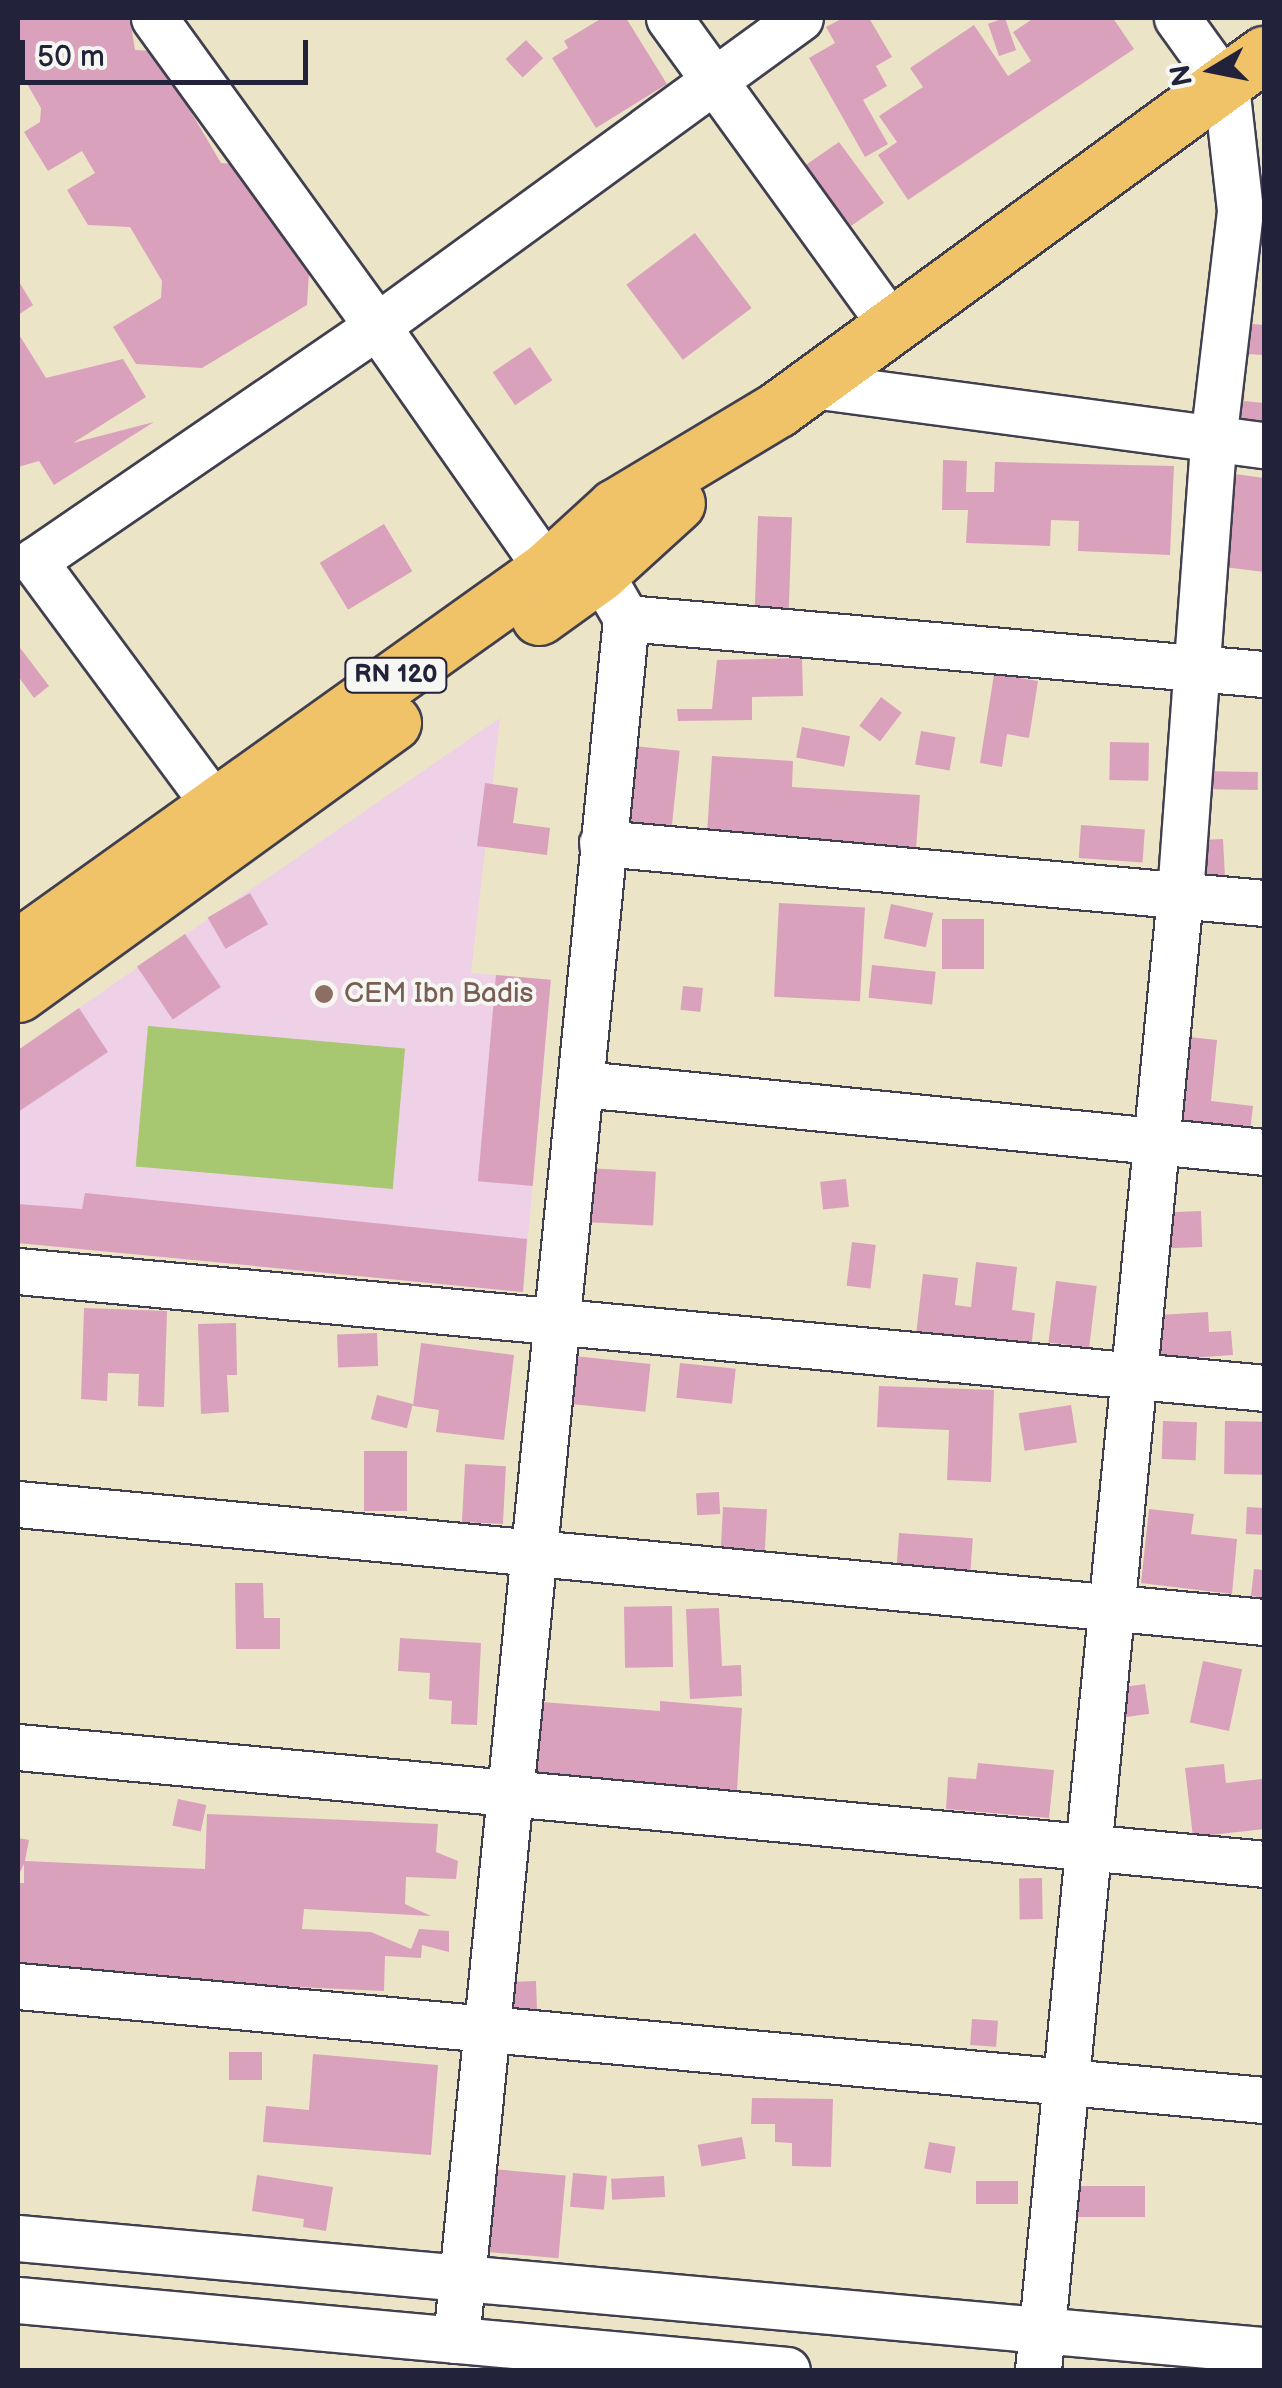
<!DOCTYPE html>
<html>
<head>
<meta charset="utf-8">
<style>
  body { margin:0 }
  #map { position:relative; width:1282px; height:2388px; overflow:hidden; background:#ece4c7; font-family:"Balsamiq Sans",sans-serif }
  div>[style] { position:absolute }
  .built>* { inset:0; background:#eed0e7 }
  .green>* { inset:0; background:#a7c870; transform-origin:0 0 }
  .building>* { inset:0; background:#daa1bc; transform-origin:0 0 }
  .roads { filter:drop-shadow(2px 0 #403f50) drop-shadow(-2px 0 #403f50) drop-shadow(0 2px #403f50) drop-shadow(0 -2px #403f50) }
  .minor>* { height:45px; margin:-22.5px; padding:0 22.5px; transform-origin:22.5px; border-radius:22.5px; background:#fff }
  .major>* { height:55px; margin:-27.5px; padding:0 27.5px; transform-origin:27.5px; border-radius:27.5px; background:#f1c369 }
  .dots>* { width:28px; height:28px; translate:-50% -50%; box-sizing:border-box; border:5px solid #f6f6f2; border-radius:50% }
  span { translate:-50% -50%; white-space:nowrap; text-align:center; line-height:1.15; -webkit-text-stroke:8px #f6f6f2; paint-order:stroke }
  .shield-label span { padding:2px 8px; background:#f6f6f2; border:2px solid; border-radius:8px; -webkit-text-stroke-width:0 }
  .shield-label { font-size:25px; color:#22223b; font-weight:700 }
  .education-label { font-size:28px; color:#785e54 }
  .left { translate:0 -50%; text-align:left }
  .frame { position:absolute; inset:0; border:20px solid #22223b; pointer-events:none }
  .north { position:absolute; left:1162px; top:20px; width:100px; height:100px; -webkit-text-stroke:8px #f6f6f2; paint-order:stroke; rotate:260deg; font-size:28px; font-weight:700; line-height:40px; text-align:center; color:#22223b }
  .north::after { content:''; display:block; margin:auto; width:35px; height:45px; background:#22223b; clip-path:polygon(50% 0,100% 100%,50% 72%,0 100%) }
  .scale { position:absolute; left:20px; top:40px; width:288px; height:45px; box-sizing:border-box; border:5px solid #22223b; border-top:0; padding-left:12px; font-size:30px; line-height:35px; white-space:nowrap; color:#22223b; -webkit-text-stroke:8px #f6f6f2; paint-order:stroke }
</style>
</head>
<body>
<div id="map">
  <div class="built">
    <div style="clip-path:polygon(500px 718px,471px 973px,551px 980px,523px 1292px,18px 1243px,18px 1050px)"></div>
  </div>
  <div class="green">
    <div style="left:148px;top:1026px;width:258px;height:141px;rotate:5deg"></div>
  </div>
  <div class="building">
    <div style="clip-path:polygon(18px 18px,130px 18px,135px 50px,155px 51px,221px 163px,245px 165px,309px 273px,307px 305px,202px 368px,136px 364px,113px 327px,161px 298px,162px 281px,130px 227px,88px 225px,67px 190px,95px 173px,82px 151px,48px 171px,24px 132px,40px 122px,41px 108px,18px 68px)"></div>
    <div style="clip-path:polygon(602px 18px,626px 18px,667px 84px,596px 128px,552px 58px,568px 48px,564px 41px)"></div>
    <div style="clip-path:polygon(843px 18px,869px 18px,892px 57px,876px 66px,887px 86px,863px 100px,888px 144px,865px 157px,809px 58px,835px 43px,826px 27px)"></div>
    <div style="left:1005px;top:18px;width:34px;height:18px;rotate:71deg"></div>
    <div style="clip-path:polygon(1034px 18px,1113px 18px,1134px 49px,908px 200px,878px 155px,897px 142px,879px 116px,923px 87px,910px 68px,974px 25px,1008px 76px,1031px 61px,1013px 32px)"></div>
    <div style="left:526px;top:40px;width:25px;height:28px;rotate:47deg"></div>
    <div style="clip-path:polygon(839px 142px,884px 203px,851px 226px,845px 218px,822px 234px,784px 180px)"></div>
    <div style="left:695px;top:233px;width:94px;height:86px;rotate:53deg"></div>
    <div style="clip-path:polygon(18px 280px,33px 305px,18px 315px)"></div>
    <div style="clip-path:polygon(1241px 323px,1264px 325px,1264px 355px,1246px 354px,1244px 401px,1264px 403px,1264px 426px,1228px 424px)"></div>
    <div style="clip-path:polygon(18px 333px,46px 378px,123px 359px,146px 397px,73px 443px,154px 422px,54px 485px,39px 461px,18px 467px)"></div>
    <div style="left:530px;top:347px;width:40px;height:45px;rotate:56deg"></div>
    <div style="clip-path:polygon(943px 460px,967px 461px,966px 492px,994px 492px,995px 462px,1174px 466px,1170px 555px,1078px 551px,1079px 521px,1051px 520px,1050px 546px,966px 543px,968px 510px,942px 510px)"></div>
    <div style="clip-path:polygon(1228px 473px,1264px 478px,1264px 572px,1216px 566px)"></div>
    <div style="left:758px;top:516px;width:34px;height:94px;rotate:2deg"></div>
    <div style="left:384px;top:524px;width:55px;height:75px;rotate:59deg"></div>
    <div style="clip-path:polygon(18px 645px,49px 686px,34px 698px,18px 676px)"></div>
    <div style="clip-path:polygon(802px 658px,803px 696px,752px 697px,752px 720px,678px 721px,677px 709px,712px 709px,717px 660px)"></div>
    <div style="clip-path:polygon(994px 674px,1038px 681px,1029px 738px,1007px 734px,1002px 767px,980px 763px)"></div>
    <div style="left:881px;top:697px;width:26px;height:36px;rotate:37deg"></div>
    <div style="left:802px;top:727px;width:49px;height:31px;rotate:11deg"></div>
    <div style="left:921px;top:731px;width:35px;height:34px;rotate:10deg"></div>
    <div style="left:1110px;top:742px;width:39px;height:38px;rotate:1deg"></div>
    <div style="left:624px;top:745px;width:56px;height:77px;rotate:6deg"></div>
    <div style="clip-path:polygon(712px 756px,793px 761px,792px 787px,920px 795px,916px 849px,707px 834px)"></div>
    <div style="left:1198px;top:771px;width:60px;height:18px;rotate:1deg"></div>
    <div style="clip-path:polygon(485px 783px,518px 788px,513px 823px,550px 828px,547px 855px,477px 846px)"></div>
    <div style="left:1081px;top:825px;width:64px;height:33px;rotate:4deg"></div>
    <div style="left:1223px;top:839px;width:36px;height:26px;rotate:87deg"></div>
    <div style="left:250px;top:893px;width:36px;height:49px;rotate:60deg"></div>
    <div style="left:779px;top:903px;width:86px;height:94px;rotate:3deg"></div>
    <div style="left:891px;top:904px;width:43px;height:35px;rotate:12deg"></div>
    <div style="left:942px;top:919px;width:42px;height:50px"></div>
    <div style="left:185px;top:934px;width:64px;height:58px;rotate:56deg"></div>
    <div style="left:872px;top:965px;width:64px;height:33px;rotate:6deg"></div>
    <div style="left:496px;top:975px;width:55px;height:207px;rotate:5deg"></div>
    <div style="left:683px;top:986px;width:20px;height:24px;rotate:6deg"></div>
    <div style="clip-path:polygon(79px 1008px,108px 1052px,18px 1112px,18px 1050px)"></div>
    <div style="clip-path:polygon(1179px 1036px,1217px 1040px,1211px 1101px,1253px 1106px,1250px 1132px,1169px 1123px)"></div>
    <div style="left:567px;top:1167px;width:89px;height:54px;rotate:3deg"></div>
    <div style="left:846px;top:1179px;width:28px;height:26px;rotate:84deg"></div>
    <div style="clip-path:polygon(85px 1193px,527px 1239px,523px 1292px,18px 1243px,18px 1204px,82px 1209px)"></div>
    <div style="left:1201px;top:1211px;width:36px;height:33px;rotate:88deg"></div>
    <div style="left:852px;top:1242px;width:24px;height:44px;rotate:7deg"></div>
    <div style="clip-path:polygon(976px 1262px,1017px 1267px,1012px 1310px,1035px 1313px,1031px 1349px,916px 1335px,923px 1274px,958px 1278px,955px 1305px,971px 1307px)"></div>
    <div style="left:1056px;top:1281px;width:41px;height:62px;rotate:7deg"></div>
    <div style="clip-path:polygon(84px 1308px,167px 1311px,164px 1407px,138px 1406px,139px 1374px,108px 1373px,107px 1401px,81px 1399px)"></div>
    <div style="clip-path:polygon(1208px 1312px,1209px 1332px,1231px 1331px,1233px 1355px,1146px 1361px,1143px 1316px)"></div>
    <div style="clip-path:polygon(236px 1323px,237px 1375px,227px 1375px,229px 1412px,201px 1414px,198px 1324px)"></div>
    <div style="left:377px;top:1333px;width:33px;height:40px;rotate:88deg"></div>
    <div style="clip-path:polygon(421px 1343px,514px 1355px,504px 1440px,436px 1432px,439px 1410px,413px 1406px)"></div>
    <div style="left:555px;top:1354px;width:96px;height:48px;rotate:6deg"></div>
    <div style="left:680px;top:1363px;width:56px;height:35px;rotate:6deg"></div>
    <div style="clip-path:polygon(879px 1386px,994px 1390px,991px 1482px,947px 1480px,949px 1430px,877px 1427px)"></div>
    <div style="left:377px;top:1395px;width:37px;height:25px;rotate:14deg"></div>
    <div style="left:1071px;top:1405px;width:38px;height:53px;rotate:81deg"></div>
    <div style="left:1163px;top:1421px;width:34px;height:38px;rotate:2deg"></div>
    <div style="left:1225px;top:1421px;width:39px;height:53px;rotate:1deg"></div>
    <div style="left:364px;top:1451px;width:43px;height:60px"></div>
    <div style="left:465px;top:1464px;width:41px;height:58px;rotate:3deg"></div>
    <div style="left:719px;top:1492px;width:22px;height:23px;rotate:87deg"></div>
    <div style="left:723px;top:1507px;width:44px;height:46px;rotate:3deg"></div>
    <div style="left:1247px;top:1507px;width:17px;height:27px;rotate:3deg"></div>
    <div style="clip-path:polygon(1149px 1509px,1194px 1514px,1191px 1534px,1237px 1539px,1232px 1594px,1141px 1583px)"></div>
    <div style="left:899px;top:1533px;width:74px;height:33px;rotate:4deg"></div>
    <div style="clip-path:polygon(1254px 1569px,1264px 1570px,1264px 1598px,1251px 1596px)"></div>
    <div style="clip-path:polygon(235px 1583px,263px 1583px,264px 1618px,280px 1618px,280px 1649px,236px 1649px)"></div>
    <div style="left:672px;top:1606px;width:61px;height:48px;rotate:89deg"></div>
    <div style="clip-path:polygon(719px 1608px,722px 1666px,741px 1665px,742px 1696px,690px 1699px,686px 1609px)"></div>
    <div style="clip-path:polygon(400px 1638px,481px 1643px,477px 1725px,451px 1724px,452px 1701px,429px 1699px,430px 1673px,398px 1671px)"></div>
    <div style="left:1203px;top:1661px;width:40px;height:63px;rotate:12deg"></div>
    <div style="left:1145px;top:1684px;width:30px;height:30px;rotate:82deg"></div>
    <div style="clip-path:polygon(528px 1701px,660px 1711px,660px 1701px,742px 1708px,737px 1791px,523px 1775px)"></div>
    <div style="clip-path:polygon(978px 1763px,1054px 1770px,1049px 1818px,946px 1809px,948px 1777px,976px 1779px)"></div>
    <div style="clip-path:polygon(1224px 1764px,1226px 1783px,1262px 1779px,1264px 1829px,1193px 1837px,1185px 1768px)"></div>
    <div style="left:178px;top:1799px;width:29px;height:27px;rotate:12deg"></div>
    <div style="clip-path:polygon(207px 1814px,438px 1824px,436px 1852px,458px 1861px,456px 1879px,406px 1877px,405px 1904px,431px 1916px,304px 1909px,302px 1929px,371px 1932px,411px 1949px,419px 1929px,449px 1931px,449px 1952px,422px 1945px,421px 1958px,385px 1956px,384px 1991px,18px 1974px,18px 1883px,24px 1883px,24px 1864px,18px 1876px,18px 1838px,29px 1840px,25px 1861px,205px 1869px)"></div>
    <div style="left:1042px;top:1878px;width:41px;height:23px;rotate:89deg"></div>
    <div style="left:536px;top:1981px;width:31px;height:31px;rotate:88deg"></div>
    <div style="left:972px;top:2019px;width:26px;height:26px;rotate:4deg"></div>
    <div style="left:262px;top:2052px;width:28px;height:33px;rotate:90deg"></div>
    <div style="clip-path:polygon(313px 2054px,438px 2065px,431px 2155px,263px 2142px,266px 2106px,309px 2110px)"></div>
    <div style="clip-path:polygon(752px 2098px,833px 2099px,831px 2167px,792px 2166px,792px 2143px,775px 2142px,775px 2124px,751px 2124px)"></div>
    <div style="left:742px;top:2137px;width:22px;height:45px;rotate:80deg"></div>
    <div style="left:929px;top:2142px;width:27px;height:27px;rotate:10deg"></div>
    <div style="left:480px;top:2168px;width:86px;height:83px;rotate:5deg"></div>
    <div style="left:573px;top:2173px;width:34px;height:34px;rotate:5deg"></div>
    <div style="clip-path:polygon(257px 2175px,333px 2187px,326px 2231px,303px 2227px,304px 2219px,252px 2211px)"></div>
    <div style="left:664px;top:2176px;width:21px;height:53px;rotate:87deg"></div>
    <div style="left:1018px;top:2181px;width:23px;height:42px;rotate:90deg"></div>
    <div style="left:1145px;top:2186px;width:31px;height:73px;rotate:90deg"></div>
  </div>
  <div class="roads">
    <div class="minor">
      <div style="left:154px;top:18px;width:380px;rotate:54.1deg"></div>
      <div style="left:377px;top:326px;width:523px;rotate:-36.06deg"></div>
      <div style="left:669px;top:18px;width:382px;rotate:54.1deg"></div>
      <div style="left:812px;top:385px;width:456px;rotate:7.6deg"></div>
      <div style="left:626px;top:618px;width:640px;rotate:5.02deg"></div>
      <div style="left:213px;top:803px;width:301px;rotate:-126.5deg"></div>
      <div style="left:34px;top:561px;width:416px;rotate:-34.4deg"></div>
      <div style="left:377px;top:326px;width:297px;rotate:55deg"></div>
      <div style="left:602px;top:843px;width:665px;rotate:5.18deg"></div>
      <div style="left:582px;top:1084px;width:685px;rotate:5.69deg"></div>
      <div style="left:18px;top:1271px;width:1251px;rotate:5.36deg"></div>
      <div style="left:18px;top:1504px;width:1252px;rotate:5.41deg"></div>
      <div style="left:18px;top:1747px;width:1251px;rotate:5.36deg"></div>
      <div style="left:18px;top:1986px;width:1251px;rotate:5.23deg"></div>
      <div style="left:18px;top:2238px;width:1251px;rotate:5.14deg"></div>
      <div style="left:18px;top:2300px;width:772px;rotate:5.2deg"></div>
      <div style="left:456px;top:2340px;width:1730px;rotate:-84.36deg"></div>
      <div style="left:626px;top:618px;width:52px;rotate:-120deg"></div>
      <div style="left:1038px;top:2370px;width:1483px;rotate:-84.5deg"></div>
      <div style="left:1180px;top:894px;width:454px;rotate:-85.8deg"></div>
      <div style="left:1213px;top:441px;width:233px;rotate:-83.3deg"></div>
      <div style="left:1240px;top:210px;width:125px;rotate:-96.4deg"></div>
      <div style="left:1226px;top:86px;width:84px;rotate:-125.8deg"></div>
    </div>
    <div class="major">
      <div style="left:539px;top:617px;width:75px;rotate:-35.8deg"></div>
      <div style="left:600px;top:573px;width:104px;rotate:-42.3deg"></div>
      <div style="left:18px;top:947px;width:650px;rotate:-35.55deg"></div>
      <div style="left:547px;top:569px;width:92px;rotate:-42.4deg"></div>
      <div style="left:615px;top:507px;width:190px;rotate:-31deg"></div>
      <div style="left:778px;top:409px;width:602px;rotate:-36.15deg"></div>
      <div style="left:18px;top:994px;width:463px;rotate:-35.9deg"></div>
    </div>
  </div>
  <div class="dots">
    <div style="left:324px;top:994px;background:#8d6e63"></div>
  </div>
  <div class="shield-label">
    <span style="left:396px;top:675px">RN 120</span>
  </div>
  <div class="education-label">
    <span class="left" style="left:344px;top:994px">CEM Ibn Badis</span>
  </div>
  <div class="frame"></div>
  <div class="north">N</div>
  <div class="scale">50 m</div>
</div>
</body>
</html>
